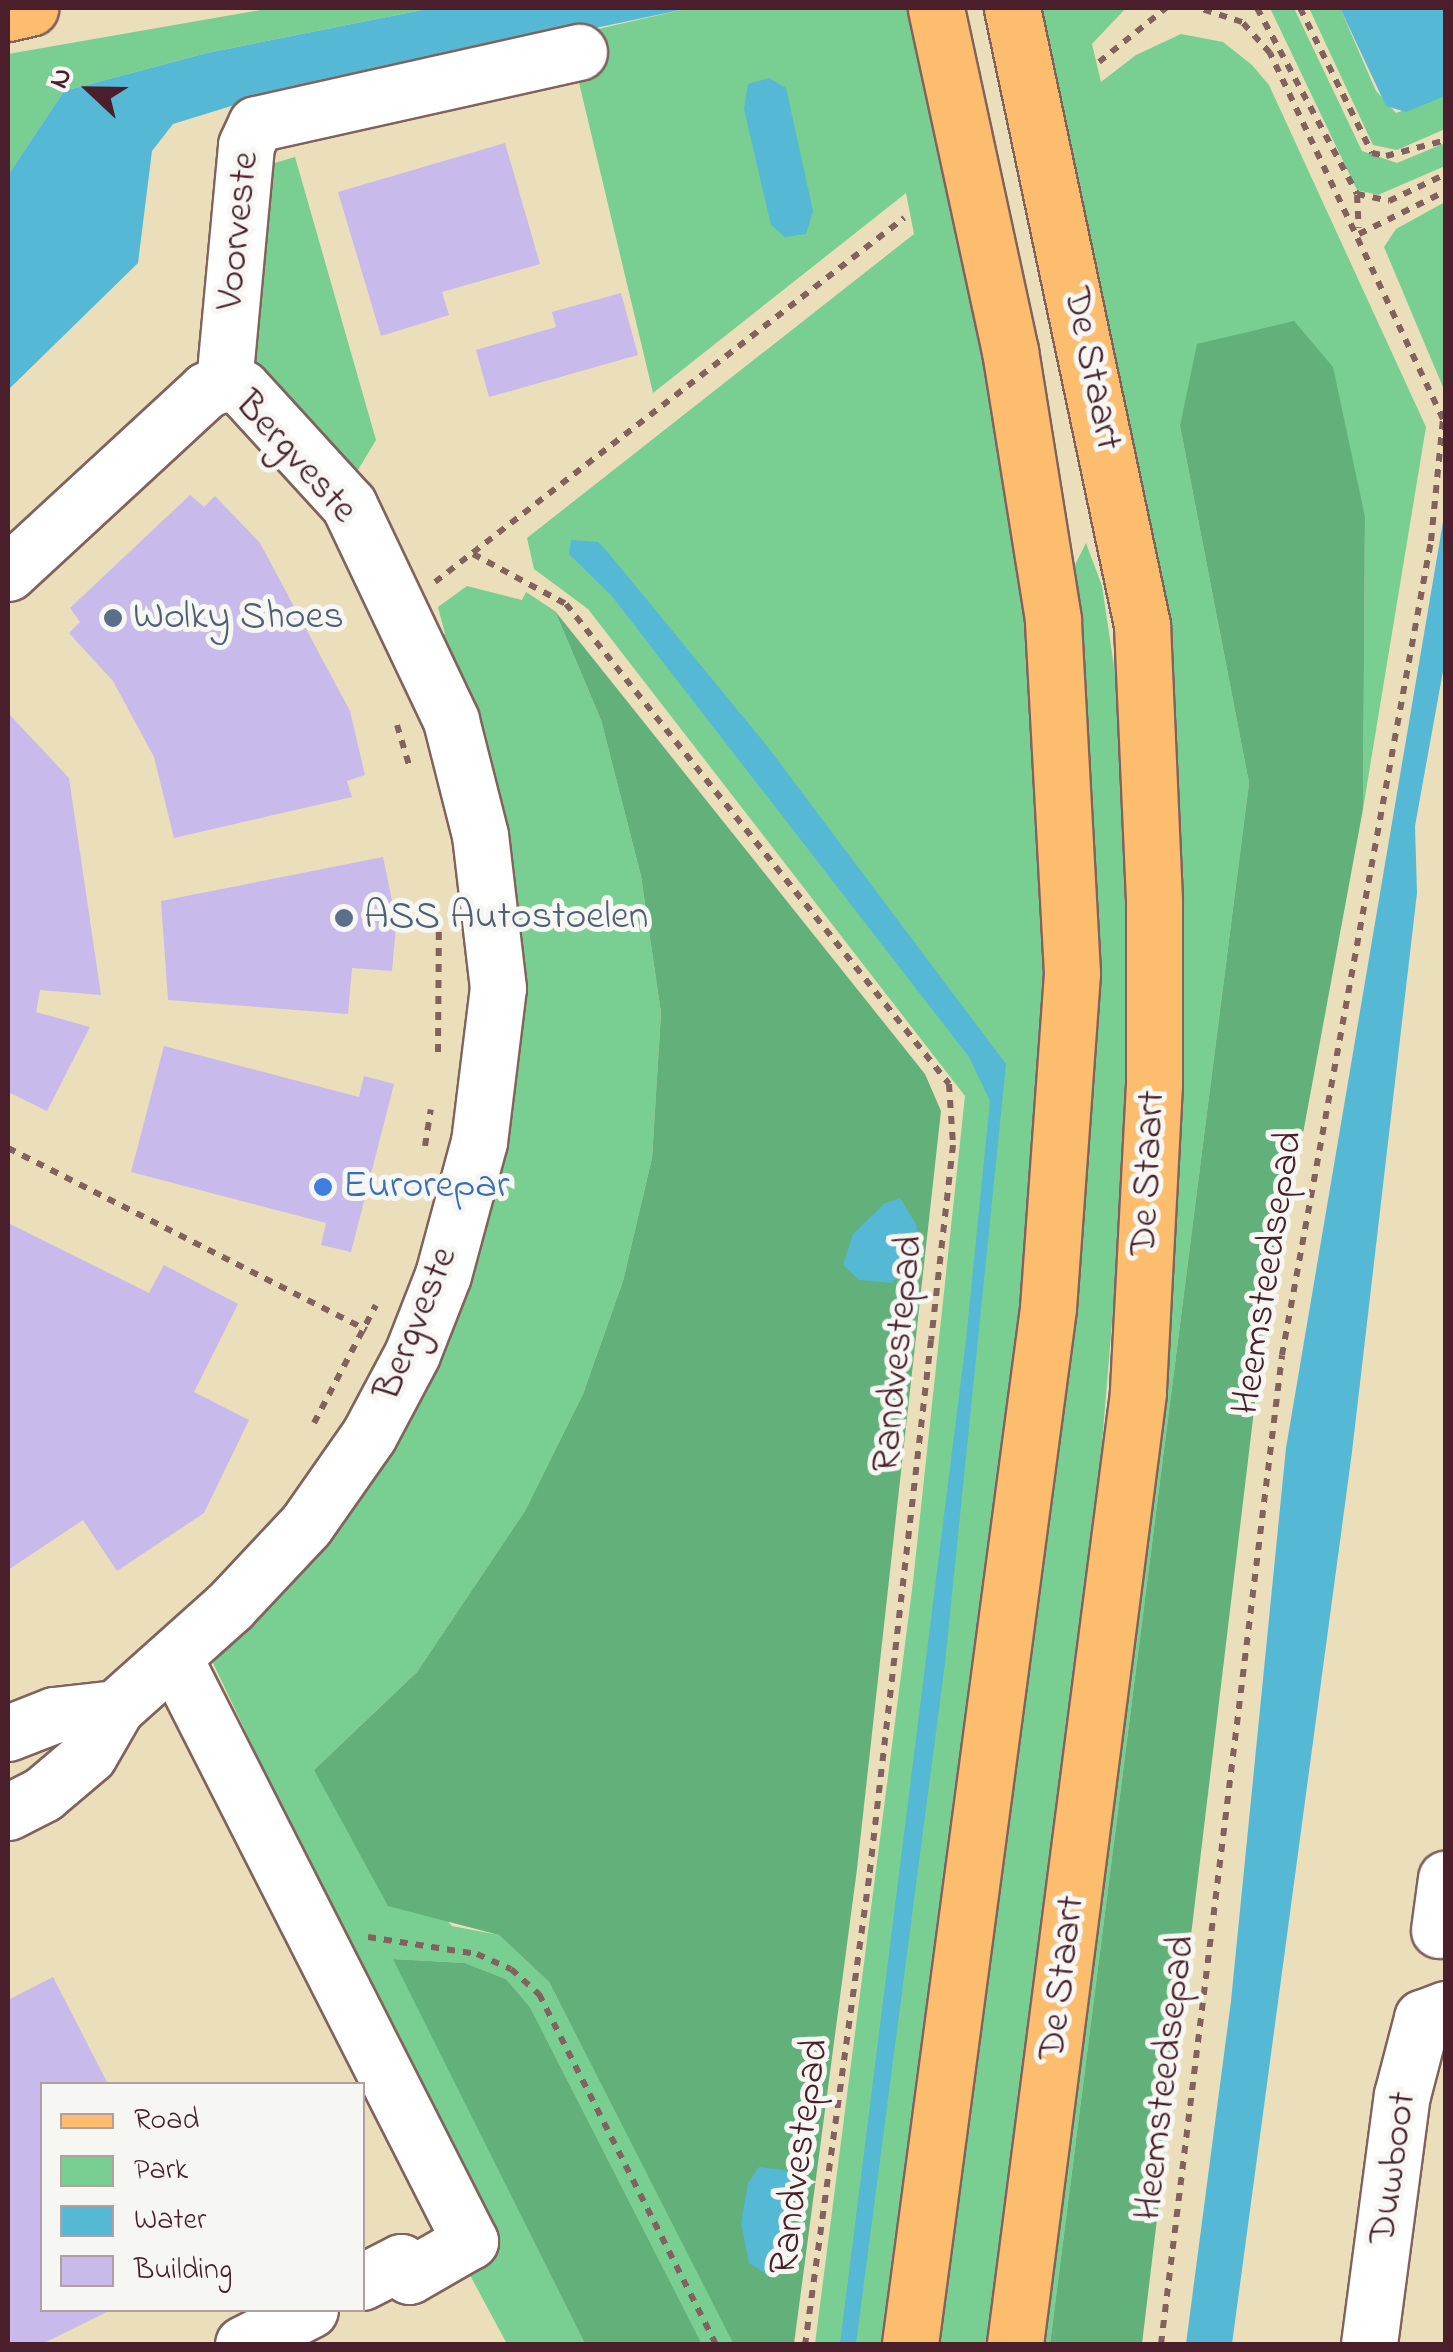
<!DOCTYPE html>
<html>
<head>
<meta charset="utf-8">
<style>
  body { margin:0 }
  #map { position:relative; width:1453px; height:2352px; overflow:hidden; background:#ebdebb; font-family:"Indie Flower",sans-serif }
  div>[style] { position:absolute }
  .green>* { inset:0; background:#79ce91 }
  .forest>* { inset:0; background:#62b17b }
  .water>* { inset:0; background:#55b8d4 }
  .building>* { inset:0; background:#c8baea }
  .path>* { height:6px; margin-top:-3px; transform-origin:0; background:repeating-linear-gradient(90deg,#82625d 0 8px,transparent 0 16px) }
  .roads { filter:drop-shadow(2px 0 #82625d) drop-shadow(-2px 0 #82625d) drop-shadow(0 2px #82625d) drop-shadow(0 -2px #82625d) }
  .minor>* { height:55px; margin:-27.5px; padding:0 27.5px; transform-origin:27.5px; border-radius:27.5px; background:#fff }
  .major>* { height:55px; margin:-27.5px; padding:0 27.5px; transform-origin:27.5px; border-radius:27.5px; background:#fcbd6f }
  .dots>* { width:28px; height:28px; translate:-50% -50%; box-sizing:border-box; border:5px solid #f6f6f2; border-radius:50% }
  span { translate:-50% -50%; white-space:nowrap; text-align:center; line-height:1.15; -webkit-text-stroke:10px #f6f6f2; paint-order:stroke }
  .street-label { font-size:40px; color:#4a1f2b }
  .service-label { font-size:40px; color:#4e5e75 }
  .left { translate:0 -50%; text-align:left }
  .shop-label { font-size:40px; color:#366cbe }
  .frame { position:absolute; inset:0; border:10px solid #4a1f2b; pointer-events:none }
  .legend { position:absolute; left:40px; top:2082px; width:325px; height:230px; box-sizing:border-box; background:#f6f6f2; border:2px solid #b1a0a2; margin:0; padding:12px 18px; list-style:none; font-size:30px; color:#4a1f2b }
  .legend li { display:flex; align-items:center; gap:20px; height:50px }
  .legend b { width:50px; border:2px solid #b1a0a2 }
  .north { position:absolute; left:40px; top:40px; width:100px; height:100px; -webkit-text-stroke:8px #f6f6f2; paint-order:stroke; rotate:292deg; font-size:28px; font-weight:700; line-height:40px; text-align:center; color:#4a1f2b }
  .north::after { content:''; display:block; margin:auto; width:35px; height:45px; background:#4a1f2b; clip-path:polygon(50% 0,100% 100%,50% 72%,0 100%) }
</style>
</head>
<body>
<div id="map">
  <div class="green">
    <div style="clip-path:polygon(272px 8px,432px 8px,207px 53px,64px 91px,8px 175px,8px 54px)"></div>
    <div style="clip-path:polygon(690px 8px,908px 8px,998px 418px,1032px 645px,1047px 953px,1021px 1316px,887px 2344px,815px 2344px,913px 1582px,965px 1096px,588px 609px,534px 569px,527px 538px,914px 234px,906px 193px,653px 393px,576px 70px,605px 62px,598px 29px)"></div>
    <div style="clip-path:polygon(1030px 8px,1126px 8px,1092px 44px,1101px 82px,1136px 55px,1181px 34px,1223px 42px,1252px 65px,1269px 85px,1426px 427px,1363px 809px,1365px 517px,1180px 426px,1249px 783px,1050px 2344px,1028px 2344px,1177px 1058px,1175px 749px,1160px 620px)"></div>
    <div style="clip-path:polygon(1270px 8px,1294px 8px,1362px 151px,1397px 163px,1445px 143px,1445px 166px,1378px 195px,1357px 190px)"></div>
    <div style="clip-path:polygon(1309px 8px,1340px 8px,1376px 91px,1396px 113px,1445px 96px,1445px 129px,1397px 150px,1373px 145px)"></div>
    <div style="clip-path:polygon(295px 157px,376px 440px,352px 480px,246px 355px,261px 167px)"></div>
    <div style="clip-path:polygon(1445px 202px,1445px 392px,1384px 247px,1396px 229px)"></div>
    <div style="clip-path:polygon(1086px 543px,1102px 586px,1126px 747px,1136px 1019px,1114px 1298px,1097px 1504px,987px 2344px,940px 2344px,1068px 1307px,1081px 713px,1074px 567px)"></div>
    <div style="clip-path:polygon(467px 586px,522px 600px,526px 592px,555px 611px,601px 720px,641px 876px,661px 1013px,652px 1158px,623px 1281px,583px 1394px,525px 1511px,417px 1672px,314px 1770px,452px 1926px,499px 1935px,549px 1982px,734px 2344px,702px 2344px,530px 2007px,506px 1979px,465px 1963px,394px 1959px,585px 2344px,507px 2344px,464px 2264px,452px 2164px,213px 1663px,328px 1542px,401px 1432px,458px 1312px,495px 1186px,436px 639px,445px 634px,438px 607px)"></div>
  </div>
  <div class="forest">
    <div style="clip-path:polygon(1294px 321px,1333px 367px,1365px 517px,1363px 809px,1258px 1377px,1142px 2344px,1050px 2344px,1249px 783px,1180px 426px,1197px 344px)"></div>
    <div style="clip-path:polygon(555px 611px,925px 1074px,941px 1111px,857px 1869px,794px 2344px,733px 2343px,549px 1982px,499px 1935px,388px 1906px,314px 1770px,417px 1672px,525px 1511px,583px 1394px,623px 1281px,652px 1158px,661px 1013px,641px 876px,601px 720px)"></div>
    <div style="clip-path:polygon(393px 1959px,465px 1963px,506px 1979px,530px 2007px,702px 2344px,585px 2344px)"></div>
  </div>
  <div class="water">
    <div style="clip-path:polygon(432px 8px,690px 8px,241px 103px,173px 124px,152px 151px,138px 263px,8px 390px,8px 175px,64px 91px,207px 53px)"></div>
    <div style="clip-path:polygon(1340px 8px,1445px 8px,1445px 96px,1406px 112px,1386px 106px)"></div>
    <div style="clip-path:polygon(769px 78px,786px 88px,813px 211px,806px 234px,785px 237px,771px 225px,744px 109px,748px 84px)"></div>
    <div style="clip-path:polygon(1445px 510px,1445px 660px,1415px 826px,1417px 893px,1352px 1452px,1232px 2344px,1186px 2344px,1231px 2001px,1286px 1448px)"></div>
    <div style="clip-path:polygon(571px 540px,598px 542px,606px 550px,767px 746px,1006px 1064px,945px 1663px,856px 2344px,840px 2344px,966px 1340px,990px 1101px,969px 1057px,611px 595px,569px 554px)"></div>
    <div style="clip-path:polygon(900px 1198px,917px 1226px,915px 1255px,892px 1283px,859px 1280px,843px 1265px,853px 1234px,884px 1204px)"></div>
    <div style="clip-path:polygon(759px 2167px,791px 2171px,793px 2186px,788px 2254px,783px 2271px,769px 2276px,749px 2263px,741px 2223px,748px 2183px)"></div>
  </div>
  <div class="building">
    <div style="clip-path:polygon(505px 143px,540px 264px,442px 292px,449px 315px,381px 336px,338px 192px)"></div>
    <div style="clip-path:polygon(621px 293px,638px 355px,489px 397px,476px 350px,556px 327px,552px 312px)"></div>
    <div style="clip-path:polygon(190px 495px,204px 507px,215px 496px,260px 543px,350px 711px,365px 775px,347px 781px,352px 797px,174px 838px,154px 757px,113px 681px,69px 633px,80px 622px,70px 608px)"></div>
    <div style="clip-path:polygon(8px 713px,69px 778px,101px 995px,40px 990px,36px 1012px,90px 1027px,47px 1111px,8px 1092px)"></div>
    <div style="clip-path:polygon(383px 857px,393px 905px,398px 904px,392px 971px,352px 968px,348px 1014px,168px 1000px,161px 901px)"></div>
    <div style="clip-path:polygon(164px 1046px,359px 1097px,364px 1076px,394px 1084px,351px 1252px,321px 1245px,326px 1223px,131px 1172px)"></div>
    <div style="clip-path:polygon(8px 1223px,149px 1293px,164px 1265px,238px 1304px,194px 1392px,249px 1420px,204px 1513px,117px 1571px,83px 1520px,8px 1570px)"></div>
    <div style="clip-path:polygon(53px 1977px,108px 2084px,42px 2084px,42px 2310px,111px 2310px,42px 2344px,8px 2344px,8px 2000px)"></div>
  </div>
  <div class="path">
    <div style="left:1257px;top:8px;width:211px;rotate:61.7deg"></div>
    <div style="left:1357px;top:194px;width:33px;rotate:12deg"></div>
    <div style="left:1389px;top:201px;width:63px;rotate:-25.3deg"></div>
    <div style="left:1300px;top:8px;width:162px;rotate:63.6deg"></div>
    <div style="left:1372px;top:153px;width:14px;rotate:12deg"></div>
    <div style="left:1386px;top:156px;width:62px;rotate:-14.9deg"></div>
    <div style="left:1099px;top:62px;width:86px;rotate:-38.9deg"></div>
    <div style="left:1357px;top:195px;width:33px;rotate:87deg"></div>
    <div style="left:1359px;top:234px;width:97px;rotate:-26.3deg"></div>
    <div style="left:473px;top:554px;width:106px;rotate:28.3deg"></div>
    <div style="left:566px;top:604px;width:614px;rotate:51.41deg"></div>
    <div style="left:949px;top:1084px;width:61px;rotate:86.2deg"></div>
    <div style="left:953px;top:1145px;width:196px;rotate:96.4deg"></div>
    <div style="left:931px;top:1340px;width:542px;rotate:96.57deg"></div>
    <div style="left:869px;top:1878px;width:470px;rotate:97.8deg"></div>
    <div style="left:435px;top:582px;width:594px;rotate:-37.82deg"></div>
    <div style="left:397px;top:725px;width:42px;rotate:73.3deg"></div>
    <div style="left:438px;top:1052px;width:128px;rotate:-89.6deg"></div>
    <div style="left:425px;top:1146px;width:37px;rotate:-81deg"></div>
    <div style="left:8px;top:1148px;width:402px;rotate:26.9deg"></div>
    <div style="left:314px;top:1423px;width:133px;rotate:-62.3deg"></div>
    <div style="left:368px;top:1937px;width:110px;rotate:8.9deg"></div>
    <div style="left:477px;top:1954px;width:37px;rotate:24deg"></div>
    <div style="left:511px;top:1969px;width:38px;rotate:42deg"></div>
    <div style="left:539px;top:1994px;width:392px;rotate:63.2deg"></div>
    <div style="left:1161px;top:2344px;width:996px;rotate:-83.02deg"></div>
    <div style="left:1282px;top:1355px;width:828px;rotate:-79.63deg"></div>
    <div style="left:1431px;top:541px;width:123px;rotate:-84.4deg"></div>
    <div style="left:1443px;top:419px;width:405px;rotate:-115.3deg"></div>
    <div style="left:1270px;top:53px;width:42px;rotate:-132.1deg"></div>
    <div style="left:1242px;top:22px;width:45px;rotate:-162deg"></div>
  </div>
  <div class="roads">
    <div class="minor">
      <div style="left:8px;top:573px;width:270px;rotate:-42.7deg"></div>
      <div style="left:206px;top:390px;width:19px;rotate:-21deg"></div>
      <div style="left:224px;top:383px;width:239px;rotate:-84.7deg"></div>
      <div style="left:246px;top:145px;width:23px;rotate:-65deg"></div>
      <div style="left:256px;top:124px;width:331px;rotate:-12.6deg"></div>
      <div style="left:174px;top:1658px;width:654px;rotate:63.08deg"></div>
      <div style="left:470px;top:2241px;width:70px;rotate:150.2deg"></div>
      <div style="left:409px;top:2276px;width:16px;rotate:-120deg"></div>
      <div style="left:401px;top:2262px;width:44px;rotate:152.9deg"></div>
      <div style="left:8px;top:1733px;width:49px;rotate:-21.4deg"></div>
      <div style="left:54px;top:1715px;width:62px;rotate:-6.4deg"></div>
      <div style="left:8px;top:1812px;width:39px;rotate:-27deg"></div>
      <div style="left:43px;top:1794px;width:60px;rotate:-40.3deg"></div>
      <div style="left:89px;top:1755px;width:54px;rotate:-60.1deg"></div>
      <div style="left:116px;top:1708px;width:152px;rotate:-41.8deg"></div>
      <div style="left:229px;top:1607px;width:112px;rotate:-46.8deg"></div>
      <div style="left:306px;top:1525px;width:110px;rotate:-55deg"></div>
      <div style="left:369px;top:1435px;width:92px;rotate:-62deg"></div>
      <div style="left:412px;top:1354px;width:85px;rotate:-68.6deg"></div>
      <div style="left:443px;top:1275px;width:138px;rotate:-74.9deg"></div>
      <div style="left:479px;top:1142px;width:155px;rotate:-83deg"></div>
      <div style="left:498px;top:988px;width:154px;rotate:-96.7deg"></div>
      <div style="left:480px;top:835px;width:119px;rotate:-104.2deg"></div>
      <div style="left:451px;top:720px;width:238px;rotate:-115.4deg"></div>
      <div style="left:349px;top:505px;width:159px;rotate:-132.4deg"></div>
      <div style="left:242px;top:388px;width:19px;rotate:-164deg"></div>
      <div style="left:1439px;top:1930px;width:52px;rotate:-82.3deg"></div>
      <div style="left:243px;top:2344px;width:75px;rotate:-26.9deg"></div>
      <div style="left:1369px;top:2344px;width:251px;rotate:-82.5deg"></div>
      <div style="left:1402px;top:2095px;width:80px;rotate:-75.4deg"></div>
      <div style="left:1422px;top:2018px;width:26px;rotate:-21deg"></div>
    </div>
    <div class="major">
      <div style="left:1012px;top:8px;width:631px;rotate:78.1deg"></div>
      <div style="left:1142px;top:625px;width:277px;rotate:87.5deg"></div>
      <div style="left:1154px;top:902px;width:182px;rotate:90deg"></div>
      <div style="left:1154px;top:1084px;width:309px;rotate:93deg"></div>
      <div style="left:1138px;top:1393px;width:959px;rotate:97.37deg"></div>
      <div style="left:8px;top:13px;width:23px;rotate:-13deg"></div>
      <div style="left:910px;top:2344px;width:1045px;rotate:-82.41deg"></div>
      <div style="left:1048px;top:1308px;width:336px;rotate:-85.9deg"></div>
      <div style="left:1072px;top:973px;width:355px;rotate:-93.1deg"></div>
      <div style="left:1053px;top:619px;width:271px;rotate:-99.1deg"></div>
      <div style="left:1010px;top:351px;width:351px;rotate:-102.2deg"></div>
    </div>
  </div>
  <div class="dots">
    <div style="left:113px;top:618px;background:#5c6f8a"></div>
    <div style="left:344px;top:918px;background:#5c6f8a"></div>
    <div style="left:323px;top:1187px;background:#3f7fe0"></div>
  </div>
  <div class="street-label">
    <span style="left:239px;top:231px;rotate:-84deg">Voorveste</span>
    <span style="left:1091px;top:369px;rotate:78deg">De Staart</span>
    <span style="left:295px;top:458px;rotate:48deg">Bergveste</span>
    <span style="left:1149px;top:1173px;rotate:-87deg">De Staart</span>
    <span style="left:1269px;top:1273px;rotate:-81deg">Heemsteedsepad</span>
    <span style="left:417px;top:1324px;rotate:-68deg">Bergveste</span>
    <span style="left:899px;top:1354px;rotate:-84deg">Randvestepad</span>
    <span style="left:1063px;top:1978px;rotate:-83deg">De Staart</span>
    <span style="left:1166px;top:2078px;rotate:-83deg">Heemsteedsepad</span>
    <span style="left:801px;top:2157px;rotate:-82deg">Randvestepad</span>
    <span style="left:1394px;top:2168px;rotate:-82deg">Duwboot</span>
  </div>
  <div class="service-label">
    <span class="left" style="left:133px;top:618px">Wolky Shoes</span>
    <span class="left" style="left:364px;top:918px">ASS Autostoelen</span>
  </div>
  <div class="shop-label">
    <span class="left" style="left:343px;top:1187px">Eurorepar</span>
  </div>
  <div class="frame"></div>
  <ul class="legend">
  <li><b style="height:12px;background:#fcbd6f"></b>Road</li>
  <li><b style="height:28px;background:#79ce91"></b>Park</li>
  <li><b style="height:28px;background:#55b8d4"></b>Water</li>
  <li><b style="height:28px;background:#c8baea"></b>Building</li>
  </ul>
  <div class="north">N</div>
</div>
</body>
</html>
